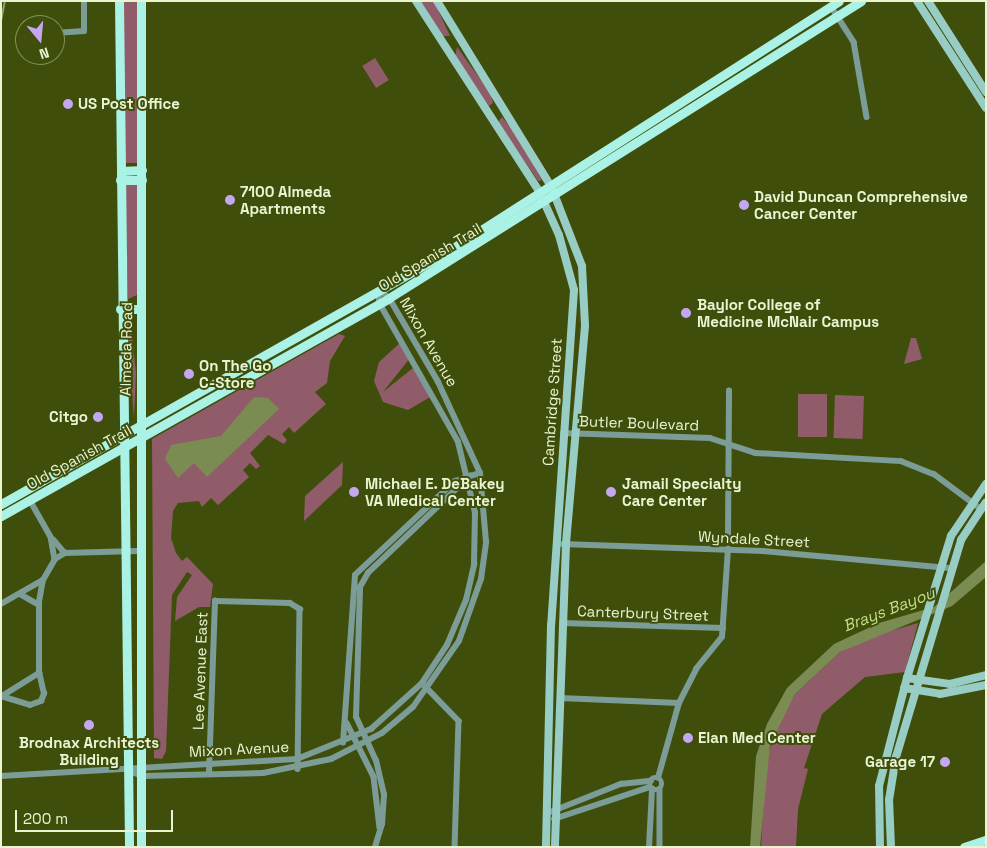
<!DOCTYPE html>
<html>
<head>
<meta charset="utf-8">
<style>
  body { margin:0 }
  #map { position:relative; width:987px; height:848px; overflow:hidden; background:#3f4f0b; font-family:"Space Grotesk",sans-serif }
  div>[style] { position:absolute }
  .green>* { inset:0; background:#915c6a; transform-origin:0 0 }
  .water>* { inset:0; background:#7a8c51 }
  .street>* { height:5.5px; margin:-2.75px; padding:0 2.75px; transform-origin:2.75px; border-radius:2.75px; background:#7c9d97 }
  .street>.ring { margin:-2.75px; padding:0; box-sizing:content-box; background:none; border:5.5px solid #7c9d97; border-radius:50% }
  .secondary>* { height:8px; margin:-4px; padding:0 4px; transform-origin:4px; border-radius:4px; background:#97cdc4 }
  .primary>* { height:9px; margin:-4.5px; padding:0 4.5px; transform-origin:4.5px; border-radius:4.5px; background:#abf2e6 }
  .rail>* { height:2px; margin:-1px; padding:0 1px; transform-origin:1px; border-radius:1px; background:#95a270 }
  .dots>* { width:14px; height:14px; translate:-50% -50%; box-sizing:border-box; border:2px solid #3f4f0b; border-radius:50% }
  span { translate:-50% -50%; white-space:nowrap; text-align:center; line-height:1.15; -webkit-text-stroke:4px #3f4f0b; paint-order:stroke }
  .poi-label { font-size:15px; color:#e9f4d3; font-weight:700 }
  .left { translate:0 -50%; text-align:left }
  .right { translate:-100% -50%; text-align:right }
  .street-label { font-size:15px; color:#e9f4d3 }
  .water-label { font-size:16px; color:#c4df88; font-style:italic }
  .frame { position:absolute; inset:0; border:2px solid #e9f4d3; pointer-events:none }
  .north { position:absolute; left:15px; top:15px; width:50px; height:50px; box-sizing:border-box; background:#3f4f0b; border:1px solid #83915b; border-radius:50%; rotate:163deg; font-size:14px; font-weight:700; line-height:20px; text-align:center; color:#e9f4d3 }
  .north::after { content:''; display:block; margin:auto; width:18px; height:22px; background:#c5a7f1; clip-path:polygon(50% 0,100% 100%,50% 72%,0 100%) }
  .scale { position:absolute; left:15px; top:810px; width:158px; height:22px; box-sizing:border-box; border:2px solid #e9f4d3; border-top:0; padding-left:6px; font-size:15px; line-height:18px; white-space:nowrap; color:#e9f4d3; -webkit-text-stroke:4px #3f4f0b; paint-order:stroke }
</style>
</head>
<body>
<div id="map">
  <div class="green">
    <div style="left:124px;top:1px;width:14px;height:162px"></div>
    <div style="clip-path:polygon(420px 1px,434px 1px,450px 36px,443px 36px)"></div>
    <div style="clip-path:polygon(457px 47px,491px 94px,493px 103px,489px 106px,455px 58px)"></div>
    <div style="left:375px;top:58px;width:26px;height:15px;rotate:58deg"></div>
    <div style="clip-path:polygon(502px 117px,513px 130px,542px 180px,538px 181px,498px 122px)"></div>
    <div style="clip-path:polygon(139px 185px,137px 295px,128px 299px,125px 188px,127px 184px)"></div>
    <div style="clip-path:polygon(130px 316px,136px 373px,134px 418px,126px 320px)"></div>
    <div style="clip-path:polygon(339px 334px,345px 336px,330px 361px,327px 383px,315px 392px,326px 404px,294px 433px,289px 427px,282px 434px,287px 440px,284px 444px,268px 435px,250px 453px,260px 466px,256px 469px,250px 463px,243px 470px,249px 477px,218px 505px,211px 498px,202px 507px,199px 501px,178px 503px,173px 511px,171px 538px,176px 553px,182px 561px,187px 557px,213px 584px,210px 607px,199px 607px,175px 621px,177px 597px,192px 575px,187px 572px,172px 595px,166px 751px,162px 759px,154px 758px,152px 439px)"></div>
    <div style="clip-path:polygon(911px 338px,916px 338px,922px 359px,904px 364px)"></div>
    <div style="clip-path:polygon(400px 343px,410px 358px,383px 392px,413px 368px,432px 396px,408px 410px,383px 402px,374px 381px,379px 362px)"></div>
    <div style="left:798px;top:394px;width:29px;height:43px"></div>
    <div style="left:835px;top:395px;width:29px;height:43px;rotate:2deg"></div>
    <div style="clip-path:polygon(343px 462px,342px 485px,304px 521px,305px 496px)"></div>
    <div style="clip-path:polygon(918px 623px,905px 672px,865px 677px,822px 714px,804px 768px,808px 769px,798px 809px,796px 847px,761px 847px,766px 761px,775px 731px,795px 694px,840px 652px,873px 636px)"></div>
  </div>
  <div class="water">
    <div style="clip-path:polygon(254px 397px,268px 398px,279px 409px,207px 477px,194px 463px,178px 478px,165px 459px,171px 445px,221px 436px)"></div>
    <div style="clip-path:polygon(986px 561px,986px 577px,952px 606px,840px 652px,795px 694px,770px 745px,760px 847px,750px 847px,756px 756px,767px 724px,787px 688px,834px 644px,879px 623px,934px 607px)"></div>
  </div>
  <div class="street">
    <div style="left:831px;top:6px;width:43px;rotate:57.4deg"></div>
    <div style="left:854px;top:42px;width:76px;rotate:80.2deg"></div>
    <div style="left:27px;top:23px;width:2px;rotate:63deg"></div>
    <div style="left:55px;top:33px;width:29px;rotate:-4deg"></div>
    <div style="left:84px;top:31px;width:30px;rotate:-90deg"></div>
    <div style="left:563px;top:433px;width:147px;rotate:1.9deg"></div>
    <div style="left:710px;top:438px;width:48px;rotate:18.1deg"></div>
    <div style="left:756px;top:453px;width:145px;rotate:3.2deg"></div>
    <div style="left:901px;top:461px;width:35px;rotate:22deg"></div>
    <div style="left:934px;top:474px;width:59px;rotate:36.7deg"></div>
    <div style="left:30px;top:500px;width:43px;rotate:60.4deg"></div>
    <div style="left:51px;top:537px;width:22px;rotate:80deg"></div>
    <div style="left:728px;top:538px;width:147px;rotate:-89.6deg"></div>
    <div style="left:54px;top:540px;width:17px;rotate:50deg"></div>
    <div style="left:562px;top:544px;width:201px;rotate:2deg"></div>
    <div style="left:763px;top:551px;width:189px;rotate:5.2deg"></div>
    <div style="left:20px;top:594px;width:22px;rotate:30deg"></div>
    <div style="left:1px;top:604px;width:48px;rotate:-29.7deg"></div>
    <div style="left:562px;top:623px;width:161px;rotate:1.8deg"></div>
    <div style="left:422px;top:683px;width:53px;rotate:45.8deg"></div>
    <div style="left:459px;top:721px;width:126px;rotate:91.8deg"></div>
    <div style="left:1px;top:696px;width:30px;rotate:17deg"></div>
    <div style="left:30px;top:705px;width:12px;rotate:-20deg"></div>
    <div style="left:41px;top:701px;width:8px;rotate:-67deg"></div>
    <div style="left:44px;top:694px;width:22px;rotate:-103deg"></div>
    <div style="left:39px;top:673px;width:71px;rotate:-90deg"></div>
    <div style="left:39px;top:602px;width:22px;rotate:-80deg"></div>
    <div style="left:43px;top:580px;width:24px;rotate:-60deg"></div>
    <div style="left:55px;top:559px;width:12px;rotate:-31deg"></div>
    <div style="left:65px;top:553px;width:72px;rotate:-1.6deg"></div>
    <div style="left:2px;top:696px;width:44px;rotate:-31.9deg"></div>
    <div style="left:560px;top:698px;width:119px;rotate:2.4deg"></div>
    <div style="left:347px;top:723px;width:60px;rotate:63.4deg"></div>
    <div style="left:374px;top:777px;width:51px;rotate:83.3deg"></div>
    <div style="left:343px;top:743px;width:168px;rotate:-85.9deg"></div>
    <div style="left:355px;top:575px;width:137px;rotate:-43.2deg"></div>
    <div style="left:455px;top:481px;width:26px;rotate:-18deg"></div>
    <div style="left:128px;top:770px;width:15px;rotate:23deg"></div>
    <div style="left:142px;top:776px;width:121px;rotate:-1.4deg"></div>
    <div style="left:263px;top:773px;width:69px;rotate:-11.6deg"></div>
    <div style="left:331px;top:759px;width:57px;rotate:-27deg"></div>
    <div style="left:382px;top:733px;width:40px;rotate:-40deg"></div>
    <div style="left:413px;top:707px;width:80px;rotate:-55.1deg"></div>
    <div style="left:459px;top:641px;width:66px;rotate:-70.5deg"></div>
    <div style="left:481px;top:579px;width:37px;rotate:-82deg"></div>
    <div style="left:486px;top:542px;width:69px;rotate:-95deg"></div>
    <div style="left:480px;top:473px;width:100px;rotate:-114.8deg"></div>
    <div style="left:438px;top:382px;width:97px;rotate:-120.3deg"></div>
    <div style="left:389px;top:298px;width:12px;rotate:-145deg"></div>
    <div style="left:209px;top:773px;width:172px;rotate:-88deg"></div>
    <div style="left:215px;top:601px;width:75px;rotate:1.5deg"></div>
    <div style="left:290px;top:603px;width:12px;rotate:31deg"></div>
    <div style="left:300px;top:609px;width:160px;rotate:90.7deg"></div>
    <div style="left:1px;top:776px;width:296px;rotate:-3.3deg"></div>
    <div style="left:297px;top:759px;width:80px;rotate:-22.1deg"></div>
    <div style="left:371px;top:729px;width:69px;rotate:-42deg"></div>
    <div style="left:422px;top:683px;width:45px;rotate:-56.7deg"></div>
    <div style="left:447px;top:645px;width:49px;rotate:-67.1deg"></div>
    <div style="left:466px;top:600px;width:37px;rotate:-77deg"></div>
    <div style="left:474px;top:564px;width:51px;rotate:-88.9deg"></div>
    <div style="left:475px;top:513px;width:73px;rotate:-103.5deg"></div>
    <div style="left:458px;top:442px;width:160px;rotate:-119.6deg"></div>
    <div style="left:379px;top:303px;width:12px;rotate:-90deg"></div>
    <div class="ring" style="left:650px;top:778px;width:6.5px;height:6.5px"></div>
    <div style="left:658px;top:778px;width:78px;rotate:-74.4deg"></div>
    <div style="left:679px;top:703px;width:38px;rotate:-63deg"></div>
    <div style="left:696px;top:669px;width:41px;rotate:-50.9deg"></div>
    <div style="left:722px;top:637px;width:88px;rotate:-86.1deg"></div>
    <div style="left:660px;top:790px;width:57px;rotate:90deg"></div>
    <div style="left:548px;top:813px;width:79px;rotate:-21.7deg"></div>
    <div style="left:621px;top:784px;width:30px;rotate:-6deg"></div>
    <div style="left:554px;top:819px;width:101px;rotate:-18.4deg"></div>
    <div style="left:375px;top:847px;width:24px;rotate:-73deg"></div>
    <div style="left:382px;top:824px;width:29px;rotate:-86deg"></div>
    <div style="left:384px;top:795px;width:35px;rotate:-103deg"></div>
    <div style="left:376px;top:761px;width:48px;rotate:-114.4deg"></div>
    <div style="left:356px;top:717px;width:130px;rotate:-88.2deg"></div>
    <div style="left:360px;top:587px;width:16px;rotate:-60deg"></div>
    <div style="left:368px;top:573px;width:141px;rotate:-43.6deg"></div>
    <div style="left:649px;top:847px;width:58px;rotate:-87deg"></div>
  </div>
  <div class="secondary">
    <div style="left:416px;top:1px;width:229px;rotate:57.1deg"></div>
    <div style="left:540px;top:193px;width:46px;rotate:65.7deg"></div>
    <div style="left:559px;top:235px;width:57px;rotate:74.7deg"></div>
    <div style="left:574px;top:290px;width:336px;rotate:93.9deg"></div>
    <div style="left:551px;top:625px;width:222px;rotate:91.3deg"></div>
    <div style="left:437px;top:1px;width:217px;rotate:58.4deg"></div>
    <div style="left:551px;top:186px;width:86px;rotate:68.8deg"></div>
    <div style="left:582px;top:266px;width:60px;rotate:87.1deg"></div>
    <div style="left:585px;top:326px;width:220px;rotate:95deg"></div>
    <div style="left:566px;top:545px;width:302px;rotate:92.1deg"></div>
    <div style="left:917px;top:1px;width:127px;rotate:57.2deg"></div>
    <div style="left:928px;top:1px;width:108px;rotate:57.5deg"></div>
    <div style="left:907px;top:678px;width:43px;rotate:7.9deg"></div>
    <div style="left:950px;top:684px;width:37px;rotate:-14deg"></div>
    <div style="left:904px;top:688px;width:36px;rotate:9deg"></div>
    <div style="left:940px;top:694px;width:47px;rotate:-11.1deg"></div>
    <div style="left:880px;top:847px;width:61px;rotate:-90.9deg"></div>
    <div style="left:879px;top:786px;width:112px;rotate:-75.5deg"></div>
    <div style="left:907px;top:678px;width:149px;rotate:-72.8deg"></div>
    <div style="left:951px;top:536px;width:63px;rotate:-56.1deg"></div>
    <div style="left:891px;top:847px;width:47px;rotate:-92.4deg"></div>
    <div style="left:889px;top:800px;width:44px;rotate:-80.8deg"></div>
    <div style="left:896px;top:757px;width:227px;rotate:-73.3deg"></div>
    <div style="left:961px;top:540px;width:45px;rotate:-56.7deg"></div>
  </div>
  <div class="primary">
    <div style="left:119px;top:1px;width:846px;rotate:89.32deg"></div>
    <div style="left:141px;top:1px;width:846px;rotate:90deg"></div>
    <div style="left:121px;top:171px;width:21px;rotate:-3deg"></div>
    <div style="left:120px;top:180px;width:22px"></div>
    <div style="left:120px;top:309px;width:21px"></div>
    <div style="left:1px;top:504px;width:506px;rotate:-29.45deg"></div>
    <div style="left:442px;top:255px;width:471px;rotate:-32.6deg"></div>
    <div style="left:1px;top:516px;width:445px;rotate:-29.3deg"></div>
    <div style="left:389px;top:298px;width:558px;rotate:-32.18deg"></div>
    <div style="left:964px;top:847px;width:23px;rotate:-18deg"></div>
  </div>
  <div class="rail">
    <div style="left:1px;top:21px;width:20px;rotate:-79deg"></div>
  </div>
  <div class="dots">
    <div style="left:68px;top:104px;background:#c5a7f1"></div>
    <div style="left:230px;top:200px;background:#c5a7f1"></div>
    <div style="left:744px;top:205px;background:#c5a7f1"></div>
    <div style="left:686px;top:313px;background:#c5a7f1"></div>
    <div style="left:189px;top:374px;background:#c5a7f1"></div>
    <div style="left:98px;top:417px;background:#c5a7f1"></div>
    <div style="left:354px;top:492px;background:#c5a7f1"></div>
    <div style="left:611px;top:492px;background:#c5a7f1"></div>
    <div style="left:89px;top:725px;background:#c5a7f1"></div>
    <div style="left:688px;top:738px;background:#c5a7f1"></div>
    <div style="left:945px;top:762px;background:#c5a7f1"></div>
  </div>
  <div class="poi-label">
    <span class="left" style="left:78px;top:104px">US Post Office</span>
    <span class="left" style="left:240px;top:200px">7100 Almeda<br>Apartments</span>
    <span class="left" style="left:754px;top:205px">David Duncan Comprehensive<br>Cancer Center</span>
    <span class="left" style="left:697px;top:313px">Baylor College of<br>Medicine McNair Campus</span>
    <span class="left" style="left:199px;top:374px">On The Go<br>C-Store</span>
    <span class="right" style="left:88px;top:417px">Citgo</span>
    <span class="left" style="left:365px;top:492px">Michael E. DeBakey<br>VA Medical Center</span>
    <span class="left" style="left:622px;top:492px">Jamail Specialty<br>Care Center</span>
    <span class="left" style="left:698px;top:738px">Elan Med Center</span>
    <span style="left:89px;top:751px">Brodnax Architects<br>Building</span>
    <span class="right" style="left:935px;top:762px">Garage 17</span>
  </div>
  <div class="street-label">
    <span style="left:430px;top:257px;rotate:-31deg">Old Spanish Trail</span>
    <span style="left:429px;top:342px;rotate:60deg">Mixon Avenue</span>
    <span style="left:126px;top:349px;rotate:-89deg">Almeda Road</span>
    <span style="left:552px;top:402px;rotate:-86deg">Cambridge Street</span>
    <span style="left:639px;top:423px;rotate:2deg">Butler Boulevard</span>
    <span style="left:79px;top:457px;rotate:-29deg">Old Spanish Trail</span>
    <span style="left:754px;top:539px;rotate:3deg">Wyndale Street</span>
    <span style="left:643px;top:613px;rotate:2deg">Canterbury Street</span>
    <span style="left:200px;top:671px;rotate:-88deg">Lee Avenue East</span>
    <span style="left:239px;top:749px;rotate:-3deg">Mixon Avenue</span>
  </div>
  <div class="water-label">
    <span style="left:889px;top:610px;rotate:-21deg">Brays Bayou</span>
  </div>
  <div class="frame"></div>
  <div class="north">N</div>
  <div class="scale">200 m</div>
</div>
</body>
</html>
